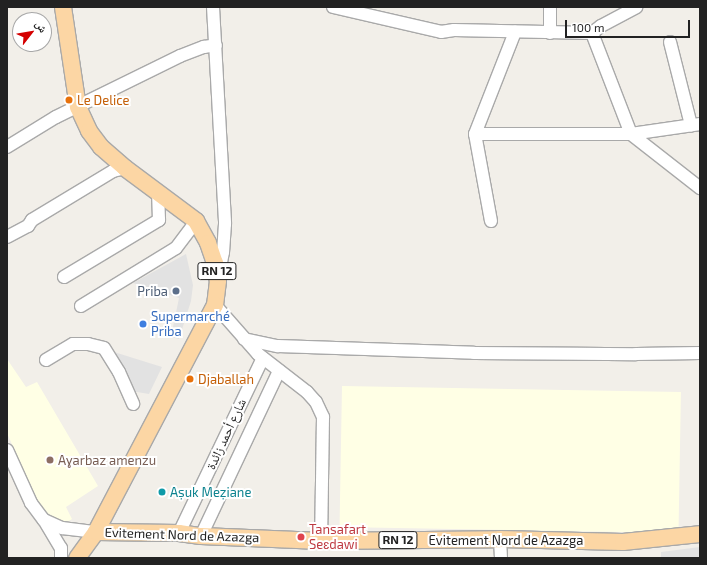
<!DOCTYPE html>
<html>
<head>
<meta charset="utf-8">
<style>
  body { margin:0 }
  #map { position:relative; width:707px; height:565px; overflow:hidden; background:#f2efe9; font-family:"Exo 2","Noto Naskh Arabic",sans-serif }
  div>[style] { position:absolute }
  .education>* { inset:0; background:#ffffe5; transform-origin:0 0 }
  .parking>* { inset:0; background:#e2e2e2 }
  .roads { filter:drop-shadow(1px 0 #a9a9a9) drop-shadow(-1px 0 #a9a9a9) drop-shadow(0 1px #a9a9a9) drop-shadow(0 -1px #a9a9a9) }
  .minor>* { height:12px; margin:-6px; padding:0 6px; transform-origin:6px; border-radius:6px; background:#fff }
  .major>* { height:16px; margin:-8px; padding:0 8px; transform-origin:8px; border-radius:8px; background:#fcd6a4 }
  .dots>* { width:11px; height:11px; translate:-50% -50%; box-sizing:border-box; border:2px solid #fff; border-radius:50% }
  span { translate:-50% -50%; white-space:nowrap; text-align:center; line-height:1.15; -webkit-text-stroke:4px #fff; paint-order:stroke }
  .shield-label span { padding:1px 3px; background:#fff; border:1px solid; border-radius:3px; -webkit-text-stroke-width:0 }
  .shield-label { font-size:12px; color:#222; font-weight:700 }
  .food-label { font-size:13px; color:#c56008 }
  .left { translate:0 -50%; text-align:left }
  .service-label { font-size:13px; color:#4e5e75 }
  .right { translate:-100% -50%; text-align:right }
  .shop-label { font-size:13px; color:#366cbe }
  .street-label { font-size:13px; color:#222 }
  .education-label { font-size:13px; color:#785e54 }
  .culture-label { font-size:13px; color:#0d838f }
  .health-label { font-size:13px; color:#be3a42 }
  .frame { position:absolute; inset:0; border:8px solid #222; pointer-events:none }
  .north { position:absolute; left:12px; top:12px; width:40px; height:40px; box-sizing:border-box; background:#fff; border:1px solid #a7a7a7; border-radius:50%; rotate:59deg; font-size:11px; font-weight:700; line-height:16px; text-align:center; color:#222 }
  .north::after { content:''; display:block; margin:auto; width:14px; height:18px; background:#d40000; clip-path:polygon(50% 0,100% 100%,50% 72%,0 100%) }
  .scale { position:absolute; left:565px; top:20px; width:125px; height:18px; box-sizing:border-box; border:2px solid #222; border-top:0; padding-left:5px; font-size:12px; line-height:14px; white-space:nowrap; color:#222; -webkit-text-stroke:3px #fff; paint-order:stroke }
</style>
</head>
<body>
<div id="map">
  <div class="education">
    <div style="clip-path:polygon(7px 359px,26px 387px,37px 382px,98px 486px,66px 507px,72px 519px,64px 524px,40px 508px,7px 433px)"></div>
    <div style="left:342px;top:386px;width:339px;height:141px;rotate:1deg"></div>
  </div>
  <div class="parking">
    <div style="clip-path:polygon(186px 254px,193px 285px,191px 301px,179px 339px,171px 337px,179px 298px,133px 283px)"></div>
    <div style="clip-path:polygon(114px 352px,162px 367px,149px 394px,131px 391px)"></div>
    <div style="clip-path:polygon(700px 547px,700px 558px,661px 558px,661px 552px)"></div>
  </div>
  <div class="roads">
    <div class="minor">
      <div style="left:213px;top:7px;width:217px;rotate:86.8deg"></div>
      <div style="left:225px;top:224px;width:28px;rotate:94deg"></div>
      <div style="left:223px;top:252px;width:21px;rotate:101deg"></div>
      <div style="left:333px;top:7px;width:111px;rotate:13deg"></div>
      <div style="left:441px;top:32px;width:13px;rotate:-9deg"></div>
      <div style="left:454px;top:30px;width:138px;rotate:1.2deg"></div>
      <div style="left:592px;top:33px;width:108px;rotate:68.9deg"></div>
      <div style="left:631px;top:134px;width:88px;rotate:38deg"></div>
      <div style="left:550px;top:33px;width:26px;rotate:-90deg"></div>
      <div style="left:592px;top:33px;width:11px;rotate:-38deg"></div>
      <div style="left:601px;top:26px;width:40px;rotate:-28deg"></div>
      <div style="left:670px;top:42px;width:86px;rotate:75.8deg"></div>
      <div style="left:475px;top:134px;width:156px"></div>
      <div style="left:631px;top:134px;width:70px;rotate:-8.2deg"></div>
      <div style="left:7px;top:147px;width:57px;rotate:-31.5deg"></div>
      <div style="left:56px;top:117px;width:138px;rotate:-26.2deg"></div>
      <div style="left:180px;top:56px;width:26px;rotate:-21deg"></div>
      <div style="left:204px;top:47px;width:12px;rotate:-9deg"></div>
      <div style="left:491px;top:221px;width:88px;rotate:-100.4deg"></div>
      <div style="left:475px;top:134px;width:110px;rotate:-68.6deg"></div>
      <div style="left:7px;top:237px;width:24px;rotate:-28deg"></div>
      <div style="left:28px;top:226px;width:7px;rotate:-56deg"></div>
      <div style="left:32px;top:220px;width:95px;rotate:-31.2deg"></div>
      <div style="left:113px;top:171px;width:12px;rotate:-14deg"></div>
      <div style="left:64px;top:277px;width:111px;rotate:-31deg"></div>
      <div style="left:159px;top:220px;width:27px;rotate:-92deg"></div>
      <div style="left:215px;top:305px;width:65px;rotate:48.7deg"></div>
      <div style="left:258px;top:354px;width:62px;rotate:37.8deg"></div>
      <div style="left:307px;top:392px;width:13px;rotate:48deg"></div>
      <div style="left:316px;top:402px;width:17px;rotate:65deg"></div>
      <div style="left:323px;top:417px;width:124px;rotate:90.9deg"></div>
      <div style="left:81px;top:306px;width:111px;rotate:-31.4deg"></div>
      <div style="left:176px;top:248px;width:34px;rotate:-53deg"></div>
      <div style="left:244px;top:339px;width:35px;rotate:12deg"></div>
      <div style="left:278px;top:346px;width:196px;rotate:2deg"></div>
      <div style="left:474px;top:353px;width:162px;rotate:0.4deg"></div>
      <div style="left:636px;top:354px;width:64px;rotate:-0.9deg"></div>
      <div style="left:46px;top:360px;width:31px;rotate:-31deg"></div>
      <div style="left:73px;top:344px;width:15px"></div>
      <div style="left:88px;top:344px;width:16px;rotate:14deg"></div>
      <div style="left:104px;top:348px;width:28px;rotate:58deg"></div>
      <div style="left:119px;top:372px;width:35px;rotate:66deg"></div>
      <div style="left:7px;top:450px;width:58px;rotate:65.6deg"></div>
      <div style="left:31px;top:503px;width:21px;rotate:53deg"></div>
      <div style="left:44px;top:520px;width:20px;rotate:24deg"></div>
      <div style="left:62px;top:528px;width:34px;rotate:7deg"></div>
      <div style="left:44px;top:520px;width:33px;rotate:59deg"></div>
      <div style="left:61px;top:548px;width:10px;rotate:90deg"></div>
      <div style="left:179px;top:533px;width:194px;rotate:-64.4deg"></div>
      <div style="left:201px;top:536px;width:183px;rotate:-64.7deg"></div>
      <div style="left:500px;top:539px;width:19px;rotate:87deg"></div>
    </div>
    <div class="major">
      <div style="left:63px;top:7px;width:101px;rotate:81.5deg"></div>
      <div style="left:78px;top:107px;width:26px;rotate:65deg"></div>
      <div style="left:89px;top:131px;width:20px;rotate:53deg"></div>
      <div style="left:101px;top:147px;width:32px;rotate:41deg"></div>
      <div style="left:125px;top:168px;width:89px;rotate:36.7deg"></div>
      <div style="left:196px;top:221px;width:25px;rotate:61deg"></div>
      <div style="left:208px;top:243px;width:21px;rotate:71deg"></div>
      <div style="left:215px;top:263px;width:18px;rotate:81deg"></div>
      <div style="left:218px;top:281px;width:24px;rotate:97deg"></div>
      <div style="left:215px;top:305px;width:256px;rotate:117.7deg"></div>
      <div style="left:96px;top:532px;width:32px;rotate:126deg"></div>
      <div style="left:96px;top:532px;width:83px;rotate:0.7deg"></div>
      <div style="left:179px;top:533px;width:22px;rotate:8deg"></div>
      <div style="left:201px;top:536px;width:120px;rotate:2.4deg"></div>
      <div style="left:321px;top:541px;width:179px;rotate:-0.6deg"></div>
      <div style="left:500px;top:539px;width:123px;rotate:1.4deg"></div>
      <div style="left:623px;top:542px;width:77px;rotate:-5.9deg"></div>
    </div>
  </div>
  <div class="dots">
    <div style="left:69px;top:100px;background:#e8710a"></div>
    <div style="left:176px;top:291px;background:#5c6f8a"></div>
    <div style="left:143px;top:324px;background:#3f7fe0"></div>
    <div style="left:190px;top:379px;background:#e8710a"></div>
    <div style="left:50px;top:460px;background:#8d6e63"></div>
    <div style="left:162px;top:492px;background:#0f9aa8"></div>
    <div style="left:301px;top:537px;background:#e0444e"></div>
  </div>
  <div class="shield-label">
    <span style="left:217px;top:271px">RN 12</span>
    <span style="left:398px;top:540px">RN 12</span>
  </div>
  <div class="food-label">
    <span class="left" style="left:77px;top:100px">Le Delice</span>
    <span class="left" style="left:198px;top:379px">Djaballah</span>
  </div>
  <div class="service-label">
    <span class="right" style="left:168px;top:291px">Priba</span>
  </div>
  <div class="shop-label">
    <span class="left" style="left:151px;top:324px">Supermarché<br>Priba</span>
  </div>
  <div class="street-label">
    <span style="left:226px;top:434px;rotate:-65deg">شارع أحمد زائدة</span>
    <span style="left:182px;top:535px;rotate:2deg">Evitement Nord de Azazga</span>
    <span style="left:506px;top:540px">Evitement Nord de Azazga</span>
  </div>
  <div class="education-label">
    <span class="left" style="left:58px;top:460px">Aɣarbaz amenzu</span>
  </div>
  <div class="culture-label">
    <span class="left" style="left:170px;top:492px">Aṣuk Meẓiane</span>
  </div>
  <div class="health-label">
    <span class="left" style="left:309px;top:537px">Tansafart<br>Seɛdawi</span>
  </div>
  <div class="frame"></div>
  <div class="north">ش</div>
  <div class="scale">100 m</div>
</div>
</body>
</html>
